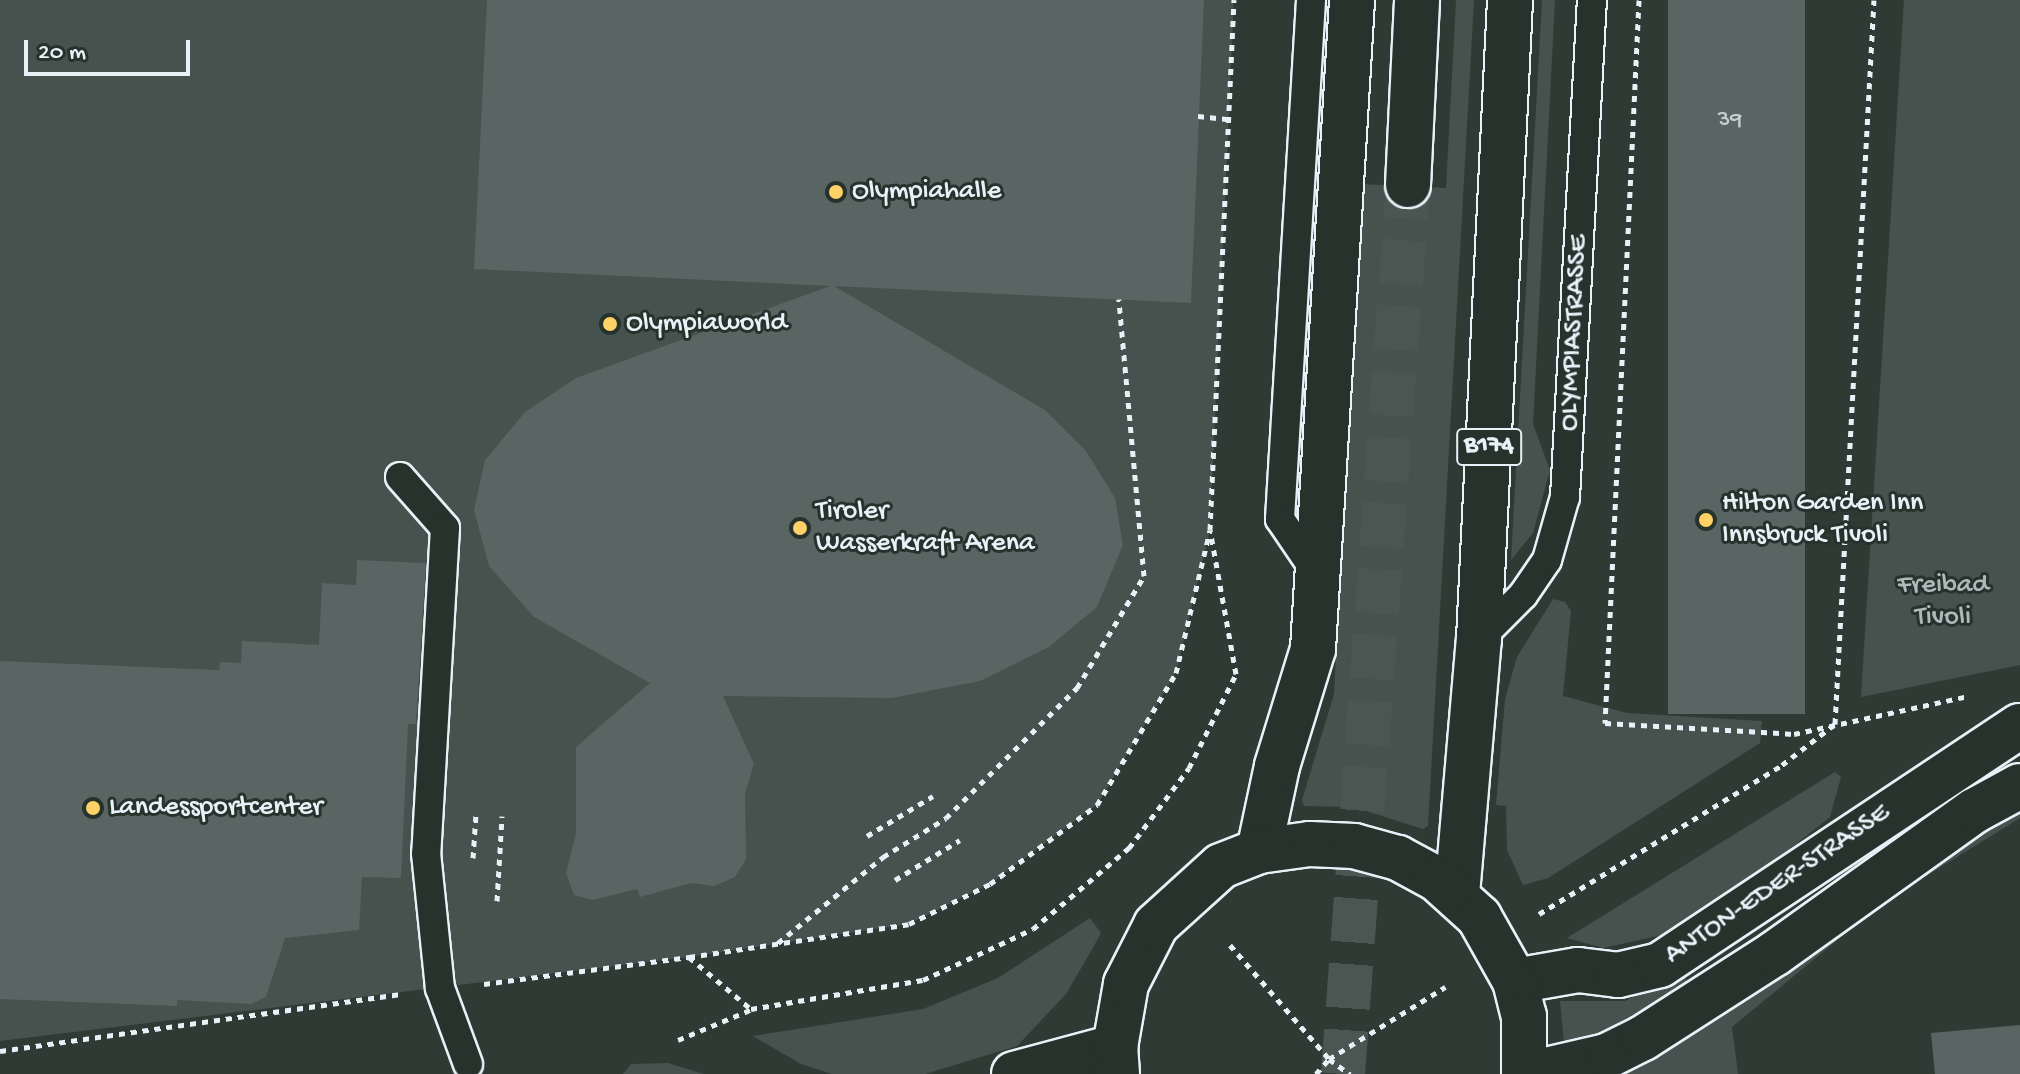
<!DOCTYPE html>
<html>
<head>
<meta charset="utf-8">
<style>
  body { margin:0 }
  #map { position:relative; width:2020px; height:1074px; overflow:hidden; background:#2e3b35; font-family:"Gochi Hand",sans-serif }
  div>[style] { position:absolute }
  .green>* { inset:0; background:#45524e }
  .building>* { inset:0; background:#596563; transform-origin:0 0 }
  .primary-tunnel>* { height:44px; margin-top:-22px; transform-origin:0; background:repeating-linear-gradient(90deg,#4a5652 0 44px,transparent 0 66px) }
  .path>* { height:5px; margin-top:-2.5px; transform-origin:0; background:repeating-linear-gradient(90deg,#e8f1f8 0 6px,transparent 0 12px) }
  .roads { filter:drop-shadow(2px 0 #e8f1f8) drop-shadow(-2px 0 #e8f1f8) drop-shadow(0 2px #e8f1f8) drop-shadow(0 -2px #e8f1f8) }
  .lane>* { height:28px; margin:-14px; padding:0 14px; transform-origin:14px; border-radius:14px; background:#26332d }
  .secondary>* { height:44px; margin:-22px; padding:0 22px; transform-origin:22px; border-radius:22px; background:#26332d }
  .primary>* { height:44px; margin:-22px; padding:0 22px; transform-origin:22px; border-radius:22px; background:#26332d }
  .dots>* { width:22px; height:22px; translate:-50% -50%; box-sizing:border-box; border:4px solid #26332d; border-radius:50% }
  span { translate:-50% -50%; white-space:nowrap; text-align:center; line-height:1.15; -webkit-text-stroke:6px #26332d; paint-order:stroke }
  .number-label { font-size:24px; color:#c4ced3 }
  .number-label span { -webkit-text-stroke-width:0 }
  .shield-label span { padding:2px 6px; background:#26332d; border:2px solid; border-radius:6px; -webkit-text-stroke-width:0 }
  .shield-label { font-size:26px; color:#e8f1f8; font-weight:700 }
  .poi-label { font-size:28px; color:#e8f1f8 }
  .left { translate:0 -50%; text-align:left }
  .street-label { font-size:28px; color:#e8f1f8 }
  .park-label { font-size:28px; color:#afb9bc }
  .scale { position:absolute; left:24px; top:40px; width:166px; height:36px; box-sizing:border-box; border:4px solid #e8f1f8; border-top:0; padding-left:10px; font-size:24px; line-height:28px; white-space:nowrap; color:#e8f1f8; -webkit-text-stroke:6px #26332d; paint-order:stroke }
</style>
</head>
<body>
<div id="map">
  <div class="green">
    <div style="clip-path:polygon(0 0,1234px 0,1210px 530px,1176px 673px,1097px 805px,990px 884px,909px 924px,689px 957px,0 1041px)"></div>
    <div style="clip-path:polygon(1322px 0,1335px 0,1304px 459px,1298px 426px)"></div>
    <div style="clip-path:polygon(1456px 0,1474px 0,1428px 826px,1423px 829px,1353px 807px,1304px 806px,1302px 800px,1334px 694px,1360px 184px,1446px 188px)"></div>
    <div style="clip-path:polygon(1542px 0,1555px 0,1533px 424px,1550px 470px,1533px 533px,1511px 560px)"></div>
    <div style="clip-path:polygon(1904px 0,2020px 0,2020px 665px,1861px 697px)"></div>
    <div style="clip-path:polygon(1553px 599px,1565px 602px,1571px 611px,1563px 696px,1627px 713px,1762px 721px,1760px 743px,1548px 878px,1523px 885px,1507px 850px,1506px 806px,1496px 805px,1505px 699px,1517px 657px)"></div>
    <div style="clip-path:polygon(1835px 772px,1841px 777px,1830px 817px,1690px 929px,1603px 948px,1567px 938px)"></div>
    <div style="clip-path:polygon(2020px 802px,2020px 818px,1881px 904px,1732px 1027px,1738px 1074px,1612px 1074px)"></div>
    <div style="clip-path:polygon(1090px 918px,1101px 933px,1090px 953px,1066px 994px,1017px 1046px,925px 1074px,832px 1074px,801px 1064px,753px 1036px,923px 1009px,998px 978px)"></div>
    <div style="clip-path:polygon(1684px 972px,1688px 984px,1622px 1027px,1564px 1043px,1560px 1001px,1625px 1001px)"></div>
    <div style="clip-path:polygon(668px 1063px,704px 1074px,623px 1074px,631px 1064px)"></div>
  </div>
  <div class="building">
    <div style="clip-path:polygon(487px 0,1204px 0,1191px 303px,834px 286px,1045px 410px,1086px 451px,1115px 498px,1123px 545px,1097px 607px,1049px 647px,980px 681px,892px 698px,723px 696px,754px 764px,745px 793px,746px 859px,735px 877px,714px 886px,691px 883px,640px 897px,637px 889px,592px 900px,574px 895px,566px 873px,576px 833px,576px 747px,650px 683px,534px 617px,489px 566px,474px 510px,485px 460px,525px 412px,576px 378px,830px 286px,474px 269px)"></div>
    <div style="left:1668px;top:0;width:137px;height:714px"></div>
    <div style="clip-path:polygon(357px 560px,426px 563px,416px 724px,408px 724px,401px 878px,362px 877px,359px 930px,285px 938px,266px 997px,251px 1004px,177px 1000px,177px 1006px,0 999px,0 661px,219px 670px,220px 662px,241px 663px,242px 641px,319px 645px,322px 583px,356px 585px)"></div>
    <div style="clip-path:polygon(2020px 1025px,2020px 1074px,1935px 1074px,1931px 1033px)"></div>
  </div>
  <div class="primary-tunnel">
    <div style="left:1343px;top:1074px;width:891px;rotate:-85.82deg"></div>
  </div>
  <div class="path">
    <div style="left:1639px;top:0;width:724px;rotate:92.69deg"></div>
    <div style="left:1605px;top:723px;width:189px;rotate:3.3deg"></div>
    <div style="left:1794px;top:734px;width:178px;rotate:-12.3deg"></div>
    <div style="left:1198px;top:116px;width:31px;rotate:6deg"></div>
    <div style="left:867px;top:836px;width:77px;rotate:-31.2deg"></div>
    <div style="left:473px;top:858px;width:44px;rotate:-86.1deg"></div>
    <div style="left:895px;top:880px;width:76px;rotate:-31.6deg"></div>
    <div style="left:497px;top:901px;width:85px;rotate:-86.6deg"></div>
    <div style="left:1539px;top:914px;width:285px;rotate:-31.5deg"></div>
    <div style="left:1782px;top:765px;width:67px;rotate:-37.7deg"></div>
    <div style="left:1835px;top:724px;width:725px;rotate:-86.92deg"></div>
    <div style="left:778px;top:943px;width:136px;rotate:-39.3deg"></div>
    <div style="left:883px;top:857px;width:74px;rotate:-31.8deg"></div>
    <div style="left:946px;top:818px;width:185px;rotate:-44.8deg"></div>
    <div style="left:1077px;top:688px;width:131px;rotate:-59.1deg"></div>
    <div style="left:1144px;top:576px;width:278px;rotate:-95.2deg"></div>
    <div style="left:1230px;top:945px;width:151px;rotate:49deg"></div>
    <div style="left:1329px;top:1059px;width:26px;rotate:36deg"></div>
    <div style="left:689px;top:957px;width:222px;rotate:-8.5deg"></div>
    <div style="left:909px;top:924px;width:90px;rotate:-26.3deg"></div>
    <div style="left:990px;top:884px;width:133px;rotate:-36.4deg"></div>
    <div style="left:1097px;top:805px;width:154px;rotate:-59.1deg"></div>
    <div style="left:1176px;top:673px;width:147px;rotate:-76.6deg"></div>
    <div style="left:1210px;top:530px;width:531px;rotate:-87.41deg"></div>
    <div style="left:484px;top:984px;width:207px;rotate:-7.5deg"></div>
    <div style="left:689px;top:957px;width:81px;rotate:40deg"></div>
    <div style="left:751px;top:1009px;width:174px;rotate:-9.6deg"></div>
    <div style="left:923px;top:980px;width:121px;rotate:-24.9deg"></div>
    <div style="left:1033px;top:929px;width:126px;rotate:-40.2deg"></div>
    <div style="left:1129px;top:848px;width:100px;rotate:-53.1deg"></div>
    <div style="left:1189px;top:768px;width:105px;rotate:-63.4deg"></div>
    <div style="left:1236px;top:674px;width:146px;rotate:-100.2deg"></div>
    <div style="left:678px;top:1040px;width:78px;rotate:-22.6deg"></div>
    <div style="left:0;top:1051px;width:403px;rotate:-8.1deg"></div>
    <div style="left:1316px;top:1074px;width:20px;rotate:-49deg"></div>
    <div style="left:1329px;top:1059px;width:137px;rotate:-31.8deg"></div>
  </div>
  <div class="roads">
    <div class="lane">
      <div style="left:1311px;top:0;width:520px;rotate:93.42deg"></div>
      <div style="left:1280px;top:519px;width:68px;rotate:55.8deg"></div>
      <div style="left:400px;top:477px;width:68px;rotate:48.6deg"></div>
      <div style="left:445px;top:528px;width:326px;rotate:93.3deg"></div>
      <div style="left:426px;top:853px;width:136px;rotate:84.1deg"></div>
      <div style="left:440px;top:988px;width:81px;rotate:69.8deg"></div>
      <div style="left:1479px;top:639px;width:62px;rotate:-45deg"></div>
      <div style="left:1523px;top:595px;width:42px;rotate:-55.6deg"></div>
      <div style="left:1547px;top:560px;width:66px;rotate:-74.1deg"></div>
      <div style="left:1565px;top:497px;width:498px;rotate:-86.9deg"></div>
    </div>
    <div class="secondary">
      <div style="left:1515px;top:981px;width:64px;rotate:-9.9deg"></div>
      <div style="left:1578px;top:970px;width:40px;rotate:7.1deg"></div>
      <div style="left:1618px;top:975px;width:43px;rotate:-13.4deg"></div>
      <div style="left:1660px;top:965px;width:432px;rotate:-33.6deg"></div>
      <div style="left:1529px;top:1074px;width:80px;rotate:-13deg"></div>
      <div style="left:1607px;top:1056px;width:40px;rotate:-26.6deg"></div>
      <div style="left:1643px;top:1038px;width:156px;rotate:-32.7deg"></div>
      <div style="left:1774px;top:954px;width:246px;rotate:-35.6deg"></div>
      <div style="left:1974px;top:811px;width:52px;rotate:-28.5deg"></div>
    </div>
    <div class="primary">
      <div style="left:1408px;top:185px;width:185px;rotate:-87.2deg"></div>
      <div style="left:1259px;top:851px;width:87px;rotate:-78deg"></div>
      <div style="left:1277px;top:766px;width:122px;rotate:-72.9deg"></div>
      <div style="left:1313px;top:649px;width:650px;rotate:-86.56deg"></div>
      <div style="left:1457px;top:894px;width:256px;rotate:-85.1deg"></div>
      <div style="left:1479px;top:639px;width:640px;rotate:-87.22deg"></div>
      <div style="left:1014px;top:1074px;width:105px;rotate:-15deg"></div>
      <div style="left:1117px;top:1074px;width:27px;rotate:-94deg"></div>
      <div style="left:1115px;top:1047px;width:64px;rotate:-80.1deg"></div>
      <div style="left:1126px;top:984px;width:66px;rotate:-63deg"></div>
      <div style="left:1156px;top:925px;width:88px;rotate:-42.2deg"></div>
      <div style="left:1221px;top:866px;width:41px;rotate:-21.5deg"></div>
      <div style="left:1259px;top:851px;width:51px;rotate:-7.8deg"></div>
      <div style="left:1310px;top:844px;width:44px;rotate:2.6deg"></div>
      <div style="left:1354px;top:846px;width:46px;rotate:15.3deg"></div>
      <div style="left:1398px;top:858px;width:44px;rotate:28.3deg"></div>
      <div style="left:1437px;top:879px;width:57px;rotate:42.1deg"></div>
      <div style="left:1479px;top:917px;width:73px;rotate:60.6deg"></div>
      <div style="left:1515px;top:981px;width:36px;rotate:76deg"></div>
      <div style="left:1524px;top:1016px;width:58px;rotate:90deg"></div>
    </div>
  </div>
  <div class="dots">
    <div style="left:836px;top:192px;background:#ffd166"></div>
    <div style="left:610px;top:324px;background:#ffd166"></div>
    <div style="left:1706px;top:520px;background:#ffd166"></div>
    <div style="left:800px;top:528px;background:#ffd166"></div>
    <div style="left:93px;top:808px;background:#ffd166"></div>
  </div>
  <div class="number-label">
    <span style="left:1730px;top:121px">39</span>
  </div>
  <div class="shield-label">
    <span style="left:1489px;top:447px">B174</span>
  </div>
  <div class="poi-label">
    <span class="left" style="left:852px;top:192px">Olympiahalle</span>
    <span class="left" style="left:626px;top:324px">Olympiaworld</span>
    <span class="left" style="left:1722px;top:520px">Hilton Garden Inn<br>Innsbruck Tivoli</span>
    <span class="left" style="left:816px;top:528px">Tiroler<br>Wasserkraft Arena</span>
    <span class="left" style="left:109px;top:808px">Landessportcenter</span>
  </div>
  <div class="street-label">
    <span style="left:1575px;top:333px;rotate:-87deg">OLYMPIASTRASSE</span>
    <span style="left:1778px;top:885px;rotate:-34deg">ANTON-EDER-STRASSE</span>
  </div>
  <div class="park-label">
    <span style="left:1943px;top:602px">Freibad<br>Tivoli</span>
  </div>
  <div class="scale">20 m</div>
</div>
</body>
</html>
